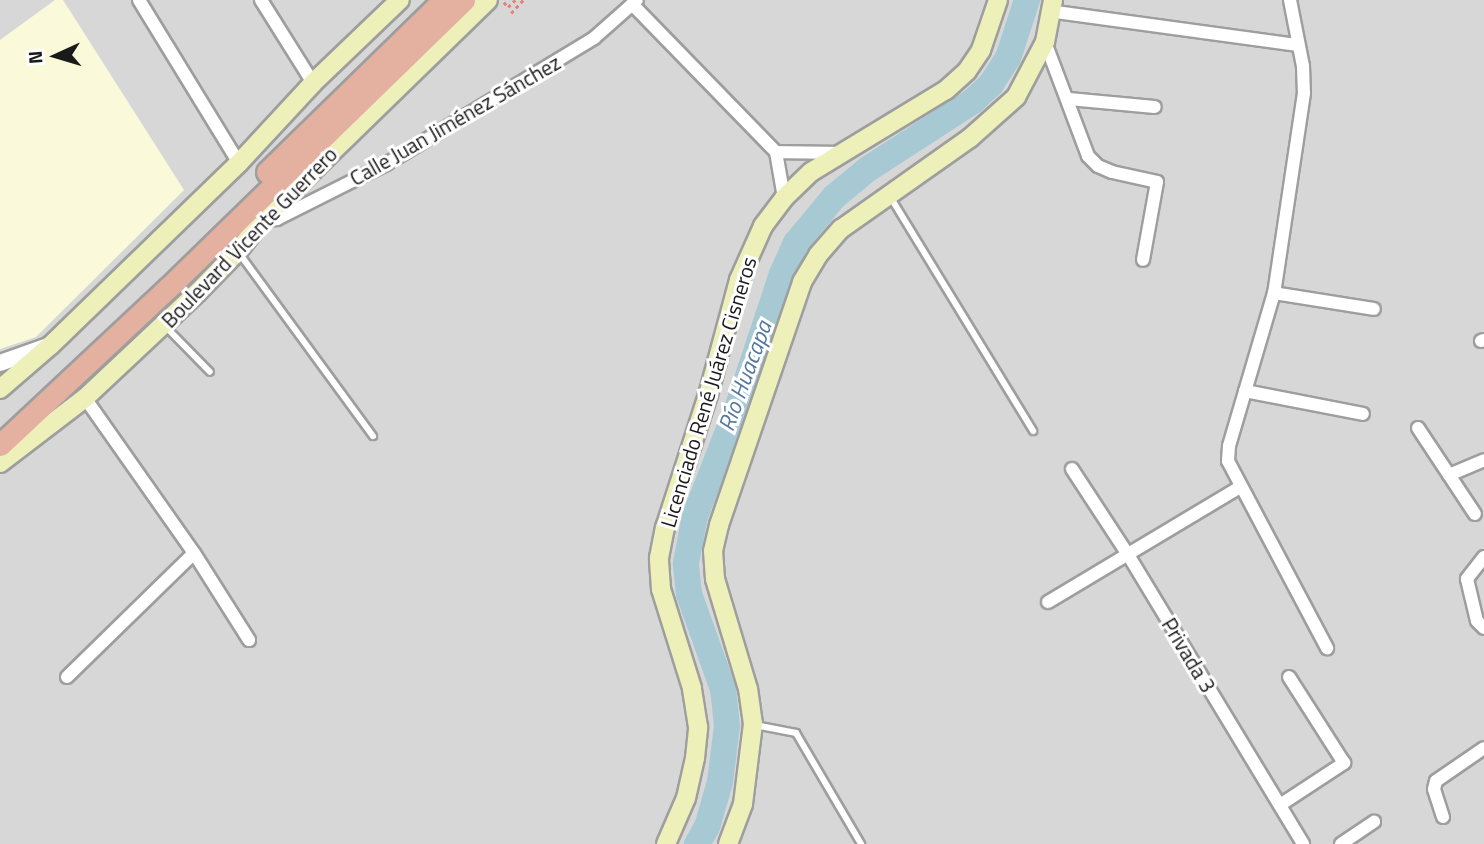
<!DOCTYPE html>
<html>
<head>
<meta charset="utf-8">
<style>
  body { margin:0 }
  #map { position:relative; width:1484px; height:844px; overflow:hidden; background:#ebe8e1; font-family:"Titillium Web",sans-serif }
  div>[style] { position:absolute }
  .residential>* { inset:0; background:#d8d7d7; transform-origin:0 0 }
  .education>* { inset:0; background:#fafadb }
  .river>* { height:26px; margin:-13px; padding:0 13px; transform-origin:13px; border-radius:13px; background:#a6c9d4 }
  .path>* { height:2.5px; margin-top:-1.25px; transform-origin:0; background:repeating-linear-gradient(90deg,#e88175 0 3.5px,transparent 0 7px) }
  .roads { filter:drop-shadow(2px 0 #9e9e9e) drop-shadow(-2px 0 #9e9e9e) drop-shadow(0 2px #9e9e9e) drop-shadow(0 -2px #9e9e9e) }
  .service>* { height:6px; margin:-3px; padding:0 3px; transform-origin:3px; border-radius:3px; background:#fff }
  .minor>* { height:12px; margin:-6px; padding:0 6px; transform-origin:6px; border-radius:6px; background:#fff }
  .tertiary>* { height:16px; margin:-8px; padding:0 8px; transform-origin:8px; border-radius:8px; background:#fff }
  .secondary>* { height:18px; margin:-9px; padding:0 9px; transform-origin:9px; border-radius:9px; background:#eef0ba }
  .trunk>* { height:21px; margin:-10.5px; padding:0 10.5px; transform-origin:10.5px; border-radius:10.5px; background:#e4b0a0 }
  span { translate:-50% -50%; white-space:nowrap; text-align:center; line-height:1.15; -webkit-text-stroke:6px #fff; paint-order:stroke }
  .street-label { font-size:21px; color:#1a1a1a }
  .water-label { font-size:23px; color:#54789d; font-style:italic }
  .north { position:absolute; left:21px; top:21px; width:70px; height:70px; -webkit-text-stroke:5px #fff; paint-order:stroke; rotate:266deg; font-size:19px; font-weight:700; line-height:28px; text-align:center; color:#1a1a1a }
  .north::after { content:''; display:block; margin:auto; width:24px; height:32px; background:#1a1a1a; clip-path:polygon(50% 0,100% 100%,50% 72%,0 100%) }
</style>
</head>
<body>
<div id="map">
  <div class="residential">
    <div style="left:0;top:0;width:1484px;height:844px"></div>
  </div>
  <div class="education">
    <div style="clip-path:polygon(55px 0,63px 0,184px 190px,36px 337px,0 349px,0 40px)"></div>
  </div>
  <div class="river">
    <div style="left:697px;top:844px;width:20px;rotate:-60deg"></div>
    <div style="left:707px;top:827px;width:47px;rotate:-73.9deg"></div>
    <div style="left:720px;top:782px;width:56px;rotate:-82.9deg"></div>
    <div style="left:727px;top:726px;width:37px;rotate:-96deg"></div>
    <div style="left:723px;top:689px;width:101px;rotate:-109.7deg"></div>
    <div style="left:689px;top:594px;width:31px;rotate:-96deg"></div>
    <div style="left:686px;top:563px;width:48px;rotate:-79.2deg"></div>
    <div style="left:695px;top:516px;width:121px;rotate:-68.7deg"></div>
    <div style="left:739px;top:403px;width:136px;rotate:-71.6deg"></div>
    <div style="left:782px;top:274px;width:34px;rotate:-66deg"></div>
    <div style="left:796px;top:243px;width:60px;rotate:-50.4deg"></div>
    <div style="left:834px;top:197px;width:44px;rotate:-39.5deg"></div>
    <div style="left:868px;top:169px;width:125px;rotate:-32.9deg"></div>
    <div style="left:973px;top:101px;width:25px;rotate:-43deg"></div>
    <div style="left:991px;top:84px;width:31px;rotate:-57deg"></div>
    <div style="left:1008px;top:58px;width:61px;rotate:-71.9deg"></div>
  </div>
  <div class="path">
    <div style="left:504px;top:2px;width:6px;rotate:51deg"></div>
    <div style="left:508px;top:7px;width:10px;rotate:-45deg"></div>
    <div style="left:511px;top:13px;width:18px;rotate:-47deg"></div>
  </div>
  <div class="roads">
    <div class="service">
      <div style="left:891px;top:198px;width:273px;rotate:58.6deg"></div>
      <div style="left:239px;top:253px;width:227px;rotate:53.8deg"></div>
      <div style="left:165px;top:326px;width:64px;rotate:45.6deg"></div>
      <div style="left:755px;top:725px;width:42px;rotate:11deg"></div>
      <div style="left:796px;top:733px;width:129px;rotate:59.6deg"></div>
    </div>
    <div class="minor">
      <div style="left:139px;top:0;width:191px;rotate:58.5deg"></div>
      <div style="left:261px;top:0;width:98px;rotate:57.9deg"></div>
      <div style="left:1290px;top:0;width:67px;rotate:78.9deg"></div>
      <div style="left:1303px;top:66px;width:27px;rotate:88deg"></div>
      <div style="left:1304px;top:93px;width:202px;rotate:98.5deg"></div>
      <div style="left:1274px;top:293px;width:159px;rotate:106.4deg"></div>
      <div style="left:1229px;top:446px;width:15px;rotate:94deg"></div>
      <div style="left:1228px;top:461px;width:212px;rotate:62.1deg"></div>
      <div style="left:632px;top:4px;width:206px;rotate:45.8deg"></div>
      <div style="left:776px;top:152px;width:47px;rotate:80.1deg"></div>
      <div style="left:1049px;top:11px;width:251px;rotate:7.8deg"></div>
      <div style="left:1045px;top:42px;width:122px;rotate:69.3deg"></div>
      <div style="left:1088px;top:156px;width:14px;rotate:45deg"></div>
      <div style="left:1098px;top:166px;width:15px;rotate:23deg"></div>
      <div style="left:1112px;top:172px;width:46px;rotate:12.5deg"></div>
      <div style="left:1157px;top:182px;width:79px;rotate:100.2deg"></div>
      <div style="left:1069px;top:99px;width:86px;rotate:5.3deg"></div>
      <div style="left:776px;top:152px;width:63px;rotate:0.9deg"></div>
      <div style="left:262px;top:220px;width:15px;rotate:-4deg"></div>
      <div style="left:277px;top:219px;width:122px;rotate:-26.8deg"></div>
      <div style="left:386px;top:164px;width:243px;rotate:-31.2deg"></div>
      <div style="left:594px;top:38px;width:57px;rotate:-41.5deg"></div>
      <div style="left:1274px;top:293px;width:101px;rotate:9.1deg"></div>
      <div style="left:1481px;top:341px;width:3px;rotate:-18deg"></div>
      <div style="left:1245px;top:391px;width:120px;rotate:11deg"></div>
      <div style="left:85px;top:398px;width:189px;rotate:54.9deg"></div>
      <div style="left:194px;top:553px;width:103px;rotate:57.7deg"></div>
      <div style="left:1418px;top:428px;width:103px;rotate:56.5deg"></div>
      <div style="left:1072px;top:469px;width:100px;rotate:56.8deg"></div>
      <div style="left:1127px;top:553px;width:340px;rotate:58.8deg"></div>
      <div style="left:1449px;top:475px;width:38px;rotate:-23deg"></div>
      <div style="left:1484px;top:557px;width:28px;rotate:128deg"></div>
      <div style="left:1467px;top:579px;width:43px;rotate:76.6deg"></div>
      <div style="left:1477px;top:621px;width:10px;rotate:45deg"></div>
      <div style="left:1048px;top:602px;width:224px;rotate:-30.9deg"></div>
      <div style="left:67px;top:677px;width:177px;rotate:-44.3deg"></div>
      <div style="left:1280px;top:805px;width:77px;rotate:-33.3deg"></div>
      <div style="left:1344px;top:763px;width:102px;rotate:-122.6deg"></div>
      <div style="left:1443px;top:817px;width:29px;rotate:-108deg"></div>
      <div style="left:1434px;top:789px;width:8px;rotate:-76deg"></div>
      <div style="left:1436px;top:781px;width:58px;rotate:-34.5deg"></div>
      <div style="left:1341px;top:844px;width:40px;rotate:-34deg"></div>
    </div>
    <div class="tertiary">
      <div style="left:0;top:363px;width:51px;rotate:-19.5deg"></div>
    </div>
    <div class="secondary">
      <div style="left:0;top:389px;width:67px;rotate:-40.8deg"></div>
      <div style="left:51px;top:345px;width:262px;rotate:-44.1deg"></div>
      <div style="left:239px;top:163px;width:109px;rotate:-47.2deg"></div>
      <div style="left:313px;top:83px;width:120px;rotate:-43.7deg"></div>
      <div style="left:0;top:463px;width:107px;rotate:-37.4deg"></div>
      <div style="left:85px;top:398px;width:154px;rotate:-43.2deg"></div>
      <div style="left:197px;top:293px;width:59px;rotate:-45.7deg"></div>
      <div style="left:238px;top:251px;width:39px;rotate:-52deg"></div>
      <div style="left:262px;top:220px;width:315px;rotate:-44.2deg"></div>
      <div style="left:666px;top:844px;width:50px;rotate:-66.5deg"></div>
      <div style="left:686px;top:798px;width:41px;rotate:-77.3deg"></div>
      <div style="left:695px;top:758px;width:31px;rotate:-84deg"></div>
      <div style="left:698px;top:727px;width:39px;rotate:-99deg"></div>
      <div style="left:692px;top:688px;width:104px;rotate:-107.4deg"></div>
      <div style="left:661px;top:589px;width:31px;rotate:-94deg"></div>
      <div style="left:659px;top:558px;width:31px;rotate:-79deg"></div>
      <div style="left:665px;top:528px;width:140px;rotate:-72.1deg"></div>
      <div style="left:708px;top:395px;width:119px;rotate:-74.9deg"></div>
      <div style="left:739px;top:280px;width:59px;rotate:-66deg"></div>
      <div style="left:763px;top:226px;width:35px;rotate:-53deg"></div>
      <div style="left:784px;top:198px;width:37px;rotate:-44deg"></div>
      <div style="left:811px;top:172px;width:158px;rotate:-31.3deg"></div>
      <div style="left:946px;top:90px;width:28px;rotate:-42deg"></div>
      <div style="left:967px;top:71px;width:25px;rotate:-56deg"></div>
      <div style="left:981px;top:50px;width:53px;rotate:-71.2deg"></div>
      <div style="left:728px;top:844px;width:43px;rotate:-69.4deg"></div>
      <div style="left:743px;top:804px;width:81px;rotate:-82.9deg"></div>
      <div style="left:753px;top:724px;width:35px;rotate:-98deg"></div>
      <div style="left:748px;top:689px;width:115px;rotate:-106.7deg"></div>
      <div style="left:715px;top:579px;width:28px;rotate:-94deg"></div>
      <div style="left:713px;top:551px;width:27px;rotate:-77deg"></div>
      <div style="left:719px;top:525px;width:257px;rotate:-71.1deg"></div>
      <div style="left:802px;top:282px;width:31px;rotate:-59deg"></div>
      <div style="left:818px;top:255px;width:35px;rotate:-49deg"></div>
      <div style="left:841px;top:229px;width:158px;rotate:-35.2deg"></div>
      <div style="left:970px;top:138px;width:62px;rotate:-41.7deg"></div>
      <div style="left:1016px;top:97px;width:62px;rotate:-62.2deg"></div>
      <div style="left:1045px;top:42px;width:43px;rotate:-79.2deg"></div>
    </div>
    <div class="trunk">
      <div style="left:267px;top:172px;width:246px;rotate:-44.3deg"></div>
      <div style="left:0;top:445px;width:230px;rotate:-43.1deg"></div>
      <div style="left:168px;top:288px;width:413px;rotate:-44.2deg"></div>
    </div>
  </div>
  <div class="street-label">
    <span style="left:455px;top:120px;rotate:-30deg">Calle Juan Jiménez Sánchez</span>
    <span style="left:249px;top:237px;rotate:-46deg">Boulevard Vicente Guerrero</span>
    <span style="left:708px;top:392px;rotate:-73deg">Licenciado René Juárez Cisneros</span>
    <span style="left:1189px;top:655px;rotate:59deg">Privada 3</span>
  </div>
  <div class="water-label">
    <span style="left:745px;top:376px;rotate:-70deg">Río Huacapa</span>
  </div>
  <div class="north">N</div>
</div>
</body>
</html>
